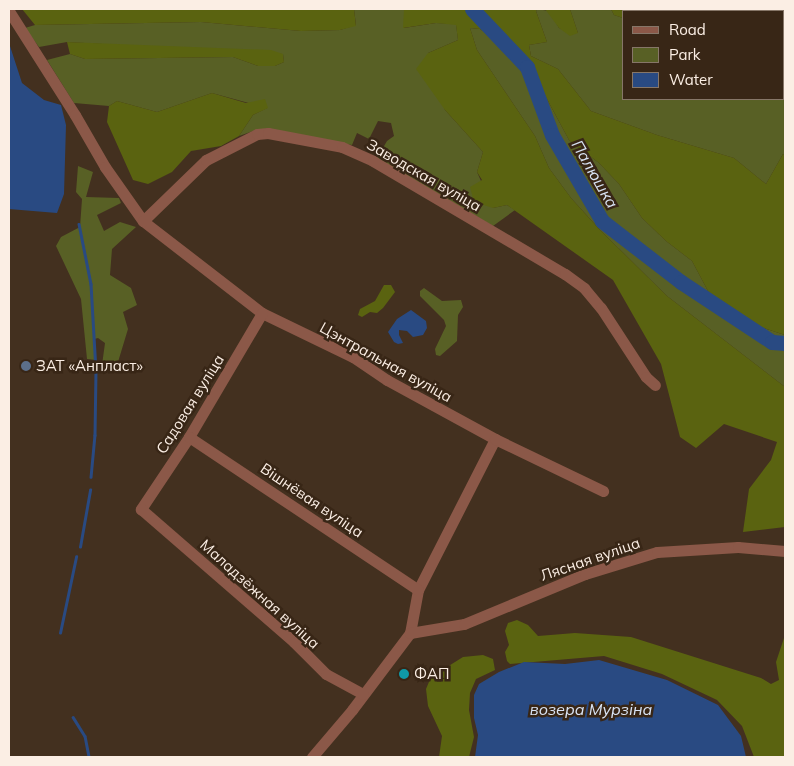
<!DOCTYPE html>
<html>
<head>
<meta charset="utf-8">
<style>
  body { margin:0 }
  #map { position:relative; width:794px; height:766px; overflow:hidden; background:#43301f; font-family:Mulish,sans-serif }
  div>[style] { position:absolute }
  .green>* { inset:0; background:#586025 }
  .forest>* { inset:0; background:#5a6310 }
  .water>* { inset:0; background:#294a82 }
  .stream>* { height:2.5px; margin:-1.25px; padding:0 1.25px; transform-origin:1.25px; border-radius:1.25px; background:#294a82 }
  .river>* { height:15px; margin:-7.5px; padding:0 7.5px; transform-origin:7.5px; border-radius:7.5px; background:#294a82 }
  .minor>* { height:11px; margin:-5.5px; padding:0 5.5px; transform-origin:5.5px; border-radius:5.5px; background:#8b5848 }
  .dots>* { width:14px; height:14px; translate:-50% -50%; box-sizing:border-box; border:2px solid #382616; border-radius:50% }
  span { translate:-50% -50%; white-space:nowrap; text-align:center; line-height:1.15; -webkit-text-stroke:5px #382616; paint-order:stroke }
  .street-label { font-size:15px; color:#fbeee4 }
  .poi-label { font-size:15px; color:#fbeee4 }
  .left { translate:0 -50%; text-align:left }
  .water-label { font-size:16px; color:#d9e4f5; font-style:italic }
  .frame { position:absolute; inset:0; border:10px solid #fbeee4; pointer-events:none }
  .legend { position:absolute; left:622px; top:10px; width:162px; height:90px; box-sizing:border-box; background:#382616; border:1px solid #867668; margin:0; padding:6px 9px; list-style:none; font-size:15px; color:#fbeee4 }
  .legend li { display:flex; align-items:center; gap:10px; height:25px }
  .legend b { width:25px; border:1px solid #867668 }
</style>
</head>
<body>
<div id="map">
  <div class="green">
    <div style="clip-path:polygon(354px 9px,404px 9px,404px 28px,436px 23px,456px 24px,458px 40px,428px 53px,445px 110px,483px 152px,477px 172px,493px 208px,507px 205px,515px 210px,493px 226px,377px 158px,387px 141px,394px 136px,391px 123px,378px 121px,369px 139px,357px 133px,352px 145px,256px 130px,239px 136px,253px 115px,267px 108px,212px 93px,157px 112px,117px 101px,109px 106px,74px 103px,47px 60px,70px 54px,85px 59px,233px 57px,258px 66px,275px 66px,284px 62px,283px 54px,67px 42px,39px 47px,25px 28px,35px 25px,201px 22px,301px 31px,340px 30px,356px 25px)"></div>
    <div style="clip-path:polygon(537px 9px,549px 11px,559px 28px,578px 33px,570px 9px,611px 9px,614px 15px,623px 18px,623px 99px,783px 99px,783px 92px,785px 93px,785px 155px,783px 154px,766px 184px,734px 158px,657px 135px,591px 111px,558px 69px,531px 56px,529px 45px,547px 42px,536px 11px)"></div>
    <div style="clip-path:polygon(470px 28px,480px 29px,527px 62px,569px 140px,599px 163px,619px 184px,642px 218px,666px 241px,692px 261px,708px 291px,754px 325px,785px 335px,785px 387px,667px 296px,600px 230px,571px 198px,549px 168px,535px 136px,477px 50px)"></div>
    <div style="clip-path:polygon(78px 166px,93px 172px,86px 197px,119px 198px,121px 203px,97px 215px,104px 231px,120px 222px,136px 227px,112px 249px,110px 275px,131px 288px,137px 305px,123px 312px,128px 329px,118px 362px,102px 365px,105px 343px,98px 338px,94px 339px,96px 360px,87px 359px,81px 299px,56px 246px,61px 237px,80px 227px,82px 199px,76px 192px)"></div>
    <div style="clip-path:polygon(424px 288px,442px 301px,461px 300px,463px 307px,458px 315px,457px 341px,440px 356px,436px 355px,435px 349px,446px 326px,444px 320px,420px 296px,420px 291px)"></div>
  </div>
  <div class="forest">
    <div style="clip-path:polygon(22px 9px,354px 9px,356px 26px,340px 30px,301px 31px,201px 22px,35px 25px)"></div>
    <div style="clip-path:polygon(404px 9px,537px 9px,536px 11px,547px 42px,529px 45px,531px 56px,558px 69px,591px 111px,657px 135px,734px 158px,766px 184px,783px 154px,785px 155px,785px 335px,754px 325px,727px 313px,708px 291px,692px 261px,666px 241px,642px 218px,619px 184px,599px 163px,569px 140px,527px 62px,480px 29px,470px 28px,477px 50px,535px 136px,549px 168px,571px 198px,600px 230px,667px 296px,785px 387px,785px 527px,743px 532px,749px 489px,771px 460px,777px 442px,724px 424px,696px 448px,680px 437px,661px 364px,613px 280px,507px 205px,493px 208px,474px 202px,470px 187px,482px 180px,477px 172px,483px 152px,445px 110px,416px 69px,428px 53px,458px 40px,456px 25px,436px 23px,403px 28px)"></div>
    <div style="clip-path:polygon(545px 9px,570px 9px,578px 33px,570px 36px,559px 28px)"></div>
    <div style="clip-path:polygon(611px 9px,673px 9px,672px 11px,623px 11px,623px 18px,614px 15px)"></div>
    <div style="clip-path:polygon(700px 9px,785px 9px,785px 44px,783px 44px,783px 11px,699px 11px)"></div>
    <div style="clip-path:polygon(67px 42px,271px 50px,283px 54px,284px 62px,275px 66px,258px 66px,233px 57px,85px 59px,70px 54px)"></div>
    <div style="clip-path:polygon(212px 93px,246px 103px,265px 99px,268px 108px,253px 115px,239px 136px,221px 146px,191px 151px,172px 172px,148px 184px,133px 180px,107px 122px,109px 106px,117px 101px,157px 112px)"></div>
    <div style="clip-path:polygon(384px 285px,391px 285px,395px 292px,383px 308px,377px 313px,370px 312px,362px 317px,358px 315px,360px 309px,375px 301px)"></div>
    <div style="clip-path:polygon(517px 620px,528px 625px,538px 636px,575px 633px,631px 637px,761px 678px,771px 684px,779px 680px,776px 662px,785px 635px,785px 757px,754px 757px,742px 726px,717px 700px,662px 674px,604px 656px,510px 664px,507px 661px,505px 652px,509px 645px,505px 631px,508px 623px)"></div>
    <div style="clip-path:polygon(483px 655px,493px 659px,495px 670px,476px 679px,470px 693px,469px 710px,474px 737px,469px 757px,439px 757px,442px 736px,428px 706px,426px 689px,431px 677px,463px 657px)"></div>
  </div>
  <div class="water">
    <div style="clip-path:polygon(9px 43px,22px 83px,44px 100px,61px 105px,66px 125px,64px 194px,57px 213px,9px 209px)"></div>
    <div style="clip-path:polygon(411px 310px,426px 321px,427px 328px,423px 335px,413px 337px,407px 331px,399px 330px,399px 335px,403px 343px,398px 344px,394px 342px,388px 332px,397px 319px)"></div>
    <div style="clip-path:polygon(599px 660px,667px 680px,718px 705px,741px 736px,746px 757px,475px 757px,478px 735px,474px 718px,474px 695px,479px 684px,499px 672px,524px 662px,565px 664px)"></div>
  </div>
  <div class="stream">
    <div style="left:79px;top:224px;width:61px;rotate:78.7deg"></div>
    <div style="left:91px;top:284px;width:87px;rotate:86.7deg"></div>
    <div style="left:96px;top:371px;width:64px;rotate:90.9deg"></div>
    <div style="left:95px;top:435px;width:42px;rotate:95.4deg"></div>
    <div style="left:80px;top:547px;width:58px;rotate:-80deg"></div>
    <div style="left:60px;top:633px;width:78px;rotate:-78.1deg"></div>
    <div style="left:73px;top:717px;width:22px;rotate:58deg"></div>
    <div style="left:85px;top:736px;width:21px;rotate:79deg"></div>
  </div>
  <div class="river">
    <div style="left:472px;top:9px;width:80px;rotate:46.5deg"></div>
    <div style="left:527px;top:67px;width:72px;rotate:69.8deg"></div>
    <div style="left:552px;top:135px;width:99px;rotate:59.8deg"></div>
    <div style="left:602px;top:221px;width:100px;rotate:37.7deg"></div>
    <div style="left:681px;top:282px;width:109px;rotate:33.4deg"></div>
    <div style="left:772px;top:342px;width:13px;rotate:4deg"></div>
  </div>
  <div class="minor">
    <div style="left:9px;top:11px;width:123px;rotate:57.6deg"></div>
    <div style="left:75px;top:115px;width:60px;rotate:60deg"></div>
    <div style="left:105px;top:167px;width:66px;rotate:54.9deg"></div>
    <div style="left:143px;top:221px;width:150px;rotate:37.7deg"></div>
    <div style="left:262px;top:313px;width:101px;rotate:25.8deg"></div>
    <div style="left:353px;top:357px;width:41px;rotate:34.1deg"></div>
    <div style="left:387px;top:380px;width:123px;rotate:28.6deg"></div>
    <div style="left:495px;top:439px;width:169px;rotate:117deg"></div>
    <div style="left:418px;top:590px;width:44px;rotate:100.5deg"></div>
    <div style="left:410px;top:633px;width:96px;rotate:127deg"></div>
    <div style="left:352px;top:710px;width:62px;rotate:130.4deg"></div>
    <div style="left:143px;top:221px;width:88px;rotate:-44.1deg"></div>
    <div style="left:206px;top:160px;width:57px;rotate:-27deg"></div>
    <div style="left:257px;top:134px;width:11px;rotate:-5deg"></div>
    <div style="left:268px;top:133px;width:75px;rotate:10.7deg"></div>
    <div style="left:342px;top:147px;width:34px;rotate:24deg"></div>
    <div style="left:373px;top:161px;width:223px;rotate:30.5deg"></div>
    <div style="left:565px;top:274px;width:24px;rotate:36deg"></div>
    <div style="left:584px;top:288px;width:26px;rotate:50deg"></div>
    <div style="left:601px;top:308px;width:82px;rotate:56.9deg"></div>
    <div style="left:646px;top:377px;width:12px;rotate:42deg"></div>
    <div style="left:262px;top:313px;width:144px;rotate:120.5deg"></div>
    <div style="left:189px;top:437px;width:87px;rotate:123.7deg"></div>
    <div style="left:141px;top:509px;width:203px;rotate:41deg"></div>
    <div style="left:294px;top:642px;width:45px;rotate:45deg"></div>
    <div style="left:326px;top:674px;width:42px;rotate:28.4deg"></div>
    <div style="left:189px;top:437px;width:275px;rotate:33.7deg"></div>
    <div style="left:495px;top:439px;width:120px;rotate:25.7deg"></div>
    <div style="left:410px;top:633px;width:55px;rotate:-9.5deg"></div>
    <div style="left:464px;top:624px;width:131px;rotate:-22.5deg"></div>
    <div style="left:585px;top:574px;width:75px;rotate:-17deg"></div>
    <div style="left:657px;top:552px;width:81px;rotate:-3.5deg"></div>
    <div style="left:738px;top:547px;width:47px;rotate:4.9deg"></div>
  </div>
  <div class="dots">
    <div style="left:26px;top:366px;background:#5c6f8a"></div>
    <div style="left:404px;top:674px;background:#0f9aa8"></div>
  </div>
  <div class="street-label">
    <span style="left:424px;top:175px;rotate:30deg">Заводская вуліца</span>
    <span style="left:386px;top:362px;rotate:29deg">Цэнтральная вуліца</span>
    <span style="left:190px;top:404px;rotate:-58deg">Садовая вуліца</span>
    <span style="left:312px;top:500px;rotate:34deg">Вішнёвая вуліца</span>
    <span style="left:590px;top:559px;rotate:-19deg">Лясная вуліца</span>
    <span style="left:260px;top:594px;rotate:42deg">Маладзёжная вуліца</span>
  </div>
  <div class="poi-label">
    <span class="left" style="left:36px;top:366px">ЗАТ «Анпласт»</span>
    <span class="left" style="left:414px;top:674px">ФАП</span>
  </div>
  <div class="water-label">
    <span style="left:595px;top:174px;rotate:60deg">Палюшка</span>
    <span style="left:591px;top:709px">возера Мурзіна</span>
  </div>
  <div class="frame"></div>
  <ul class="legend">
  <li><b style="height:6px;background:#8b5848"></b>Road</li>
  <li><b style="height:14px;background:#586025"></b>Park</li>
  <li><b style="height:14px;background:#294a82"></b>Water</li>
  </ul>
</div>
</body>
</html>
